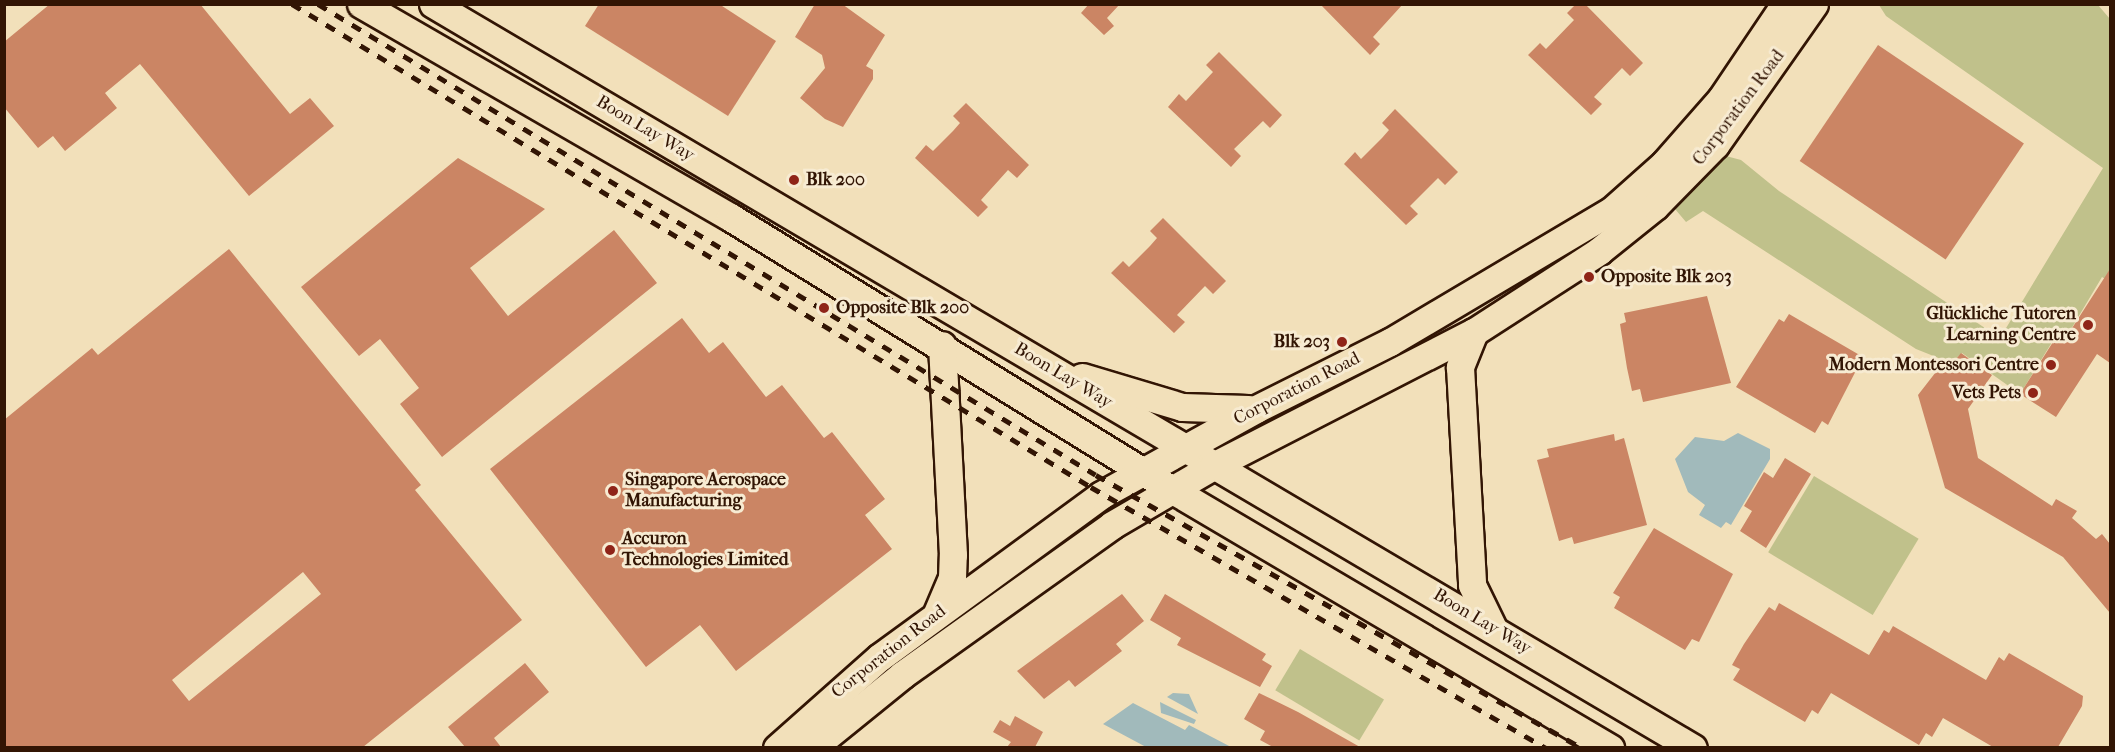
<!DOCTYPE html>
<html>
<head>
<meta charset="utf-8">
<style>
  body { margin:0 }
  #map { position:relative; width:2115px; height:752px; overflow:hidden; background:#f2e0ba; font-family:"IM FELL French Canon",serif }
  div>[style] { position:absolute }
  .green>* { inset:0; background:#c0c18b; transform-origin:0 0 }
  .water>* { inset:0; background:#a1babb }
  .building>* { inset:0; background:#cb8564; transform-origin:0 0 }
  .roads { filter:drop-shadow(2px 0 #321504) drop-shadow(-2px 0 #321504) drop-shadow(0 2px #321504) drop-shadow(0 -2px #321504) }
  .major>* { height:27px; margin:-13.5px; padding:0 13.5px; transform-origin:13.5px; border-radius:13.5px; background:#f2e0ba }
  .rail>* { height:4.5px; margin-top:-2.25px; transform-origin:0; background:repeating-linear-gradient(90deg,#321504 0 10px,transparent 0 20px) }
  .dots>* { width:16px; height:16px; translate:-50% -50%; box-sizing:border-box; border:3px solid #f7ebd2; border-radius:50% }
  span { translate:-50% -50%; white-space:nowrap; text-align:center; line-height:1.15; -webkit-text-stroke:6px #f7ebd2; paint-order:stroke }
  .street-label { font-size:18px; color:#321504 }
  .poi-label { font-size:18px; color:#321504; font-weight:700 }
  .left { translate:0 -50%; text-align:left }
  .right { translate:-100% -50%; text-align:right }
  .frame { position:absolute; inset:0; border:6px solid #321504; pointer-events:none }
</style>
</head>
<body>
<div id="map">
  <div class="green">
    <div style="clip-path:polygon(1879px 5px,2098px 5px,2110px 19px,2110px 282px,2102px 277px,2067px 336px,2059px 331px,2020px 394px,1962px 353px,1951px 363px,1916px 349px,1703px 211px,1686px 222px,1675px 209px,1726px 156px,1741px 160px,1779px 191px,2000px 338px,2103px 168px,1886px 16px)"></div>
    <div style="left:1814px;top:476px;width:122px;height:89px;rotate:31deg"></div>
    <div style="left:1300px;top:649px;width:98px;height:48px;rotate:31deg"></div>
  </div>
  <div class="water">
    <div style="clip-path:polygon(1738px 433px,1770px 449px,1770px 459px,1731px 525px,1726px 522px,1721px 528px,1699px 515px,1705px 505px,1688px 492px,1675px 459px,1695px 437px,1724px 441px)"></div>
    <div style="clip-path:polygon(1173px 693px,1189px 694px,1198px 714px,1167px 697px)"></div>
    <div style="clip-path:polygon(1160px 702px,1196px 720px,1194px 724px,1161px 713px)"></div>
    <div style="clip-path:polygon(1133px 703px,1185px 730px,1189px 725px,1231px 747px,1146px 747px,1103px 724px)"></div>
  </div>
  <div class="building">
    <div style="clip-path:polygon(50px 4px,200px 4px,290px 114px,310px 98px,334px 126px,249px 196px,140px 64px,105px 93px,117px 108px,65px 151px,53px 136px,38px 148px,4px 107px,4px 42px)"></div>
    <div style="clip-path:polygon(599px 4px,719px 4px,776px 41px,728px 116px,585px 26px)"></div>
    <div style="clip-path:polygon(815px 4px,842px 4px,885px 35px,866px 66px,873px 70px,873px 79px,843px 127px,825px 119px,800px 98px,825px 68px,822px 55px,795px 37px)"></div>
    <div style="clip-path:polygon(1089px 4px,1120px 4px,1107px 18px,1114px 26px,1104px 35px,1081px 13px)"></div>
    <div style="clip-path:polygon(1320px 4px,1403px 4px,1373px 37px,1380px 44px,1370px 55px)"></div>
    <div style="clip-path:polygon(1576px 4px,1585px 4px,1643px 63px,1630px 76px,1622px 68px,1594px 97px,1602px 104px,1591px 115px,1528px 55px,1540px 43px,1546px 49px,1574px 20px,1567px 13px)"></div>
    <div style="left:1878px;top:45px;width:176px;height:140px;rotate:34deg"></div>
    <div style="clip-path:polygon(1219px 52px,1282px 115px,1270px 128px,1263px 121px,1234px 149px,1241px 156px,1231px 167px,1168px 107px,1179px 94px,1186px 101px,1213px 72px,1206px 65px)"></div>
    <div style="clip-path:polygon(966px 103px,1029px 165px,1017px 178px,1008px 170px,981px 200px,988px 207px,978px 217px,915px 158px,926px 145px,933px 151px,953px 131px,960px 123px,953px 116px)"></div>
    <div style="clip-path:polygon(1395px 109px,1458px 172px,1445px 185px,1438px 178px,1410px 206px,1418px 214px,1406px 225px,1344px 164px,1355px 152px,1361px 159px,1382px 138px,1389px 130px,1382px 123px)"></div>
    <div style="clip-path:polygon(458px 158px,545px 209px,470px 268px,508px 316px,614px 230px,657px 283px,442px 457px,400px 404px,419px 388px,380px 339px,359px 356px,301px 287px)"></div>
    <div style="clip-path:polygon(1163px 218px,1226px 281px,1213px 294px,1205px 286px,1177px 315px,1185px 322px,1174px 333px,1111px 273px,1123px 261px,1129px 267px,1150px 246px,1157px 238px,1150px 231px)"></div>
    <div style="clip-path:polygon(evenodd,229px 249px,421px 485px,415px 490px,522px 620px,363px 747px,4px 747px,4px 420px,92px 348px,98px 355px,229px 249px,303px 572px,321px 594px,189px 701px,172px 680px,303px 572px)"></div>
    <div style="clip-path:polygon(2110px 269px,2110px 363px,2097px 354px,2056px 417px,2020px 394px,2060px 331px,2067px 336px)"></div>
    <div style="clip-path:polygon(1707px 296px,1731px 383px,1643px 402px,1640px 389px,1632px 391px,1627px 368px,1620px 324px,1626px 322px,1624px 313px)"></div>
    <div style="clip-path:polygon(1789px 314px,1863px 357px,1828px 425px,1822px 421px,1815px 433px,1736px 387px,1779px 319px,1784px 322px)"></div>
    <div style="clip-path:polygon(682px 318px,709px 353px,723px 342px,766px 397px,782px 385px,824px 438px,832px 432px,885px 499px,865px 515px,892px 549px,736px 671px,700px 625px,646px 667px,490px 469px)"></div>
    <div style="clip-path:polygon(1961px 353px,1992px 375px,1968px 409px,1978px 458px,2052px 506px,2056px 499px,2077px 511px,2072px 518px,2096px 539px,2102px 534px,2110px 544px,2110px 613px,2063px 557px,1945px 488px,1918px 395px,1946px 359px,1952px 364px)"></div>
    <div style="clip-path:polygon(1614px 434px,1615px 441px,1624px 438px,1647px 525px,1574px 544px,1572px 537px,1559px 541px,1537px 460px,1549px 457px,1547px 449px)"></div>
    <div style="clip-path:polygon(1785px 458px,1811px 474px,1766px 548px,1740px 531px,1752px 511px,1744px 506px,1764px 472px,1773px 478px)"></div>
    <div style="clip-path:polygon(1654px 528px,1733px 574px,1699px 642px,1692px 639px,1685px 650px,1614px 608px,1620px 597px,1613px 593px)"></div>
    <div style="clip-path:polygon(1122px 594px,1144px 621px,1116px 644px,1122px 651px,1075px 687px,1069px 680px,1044px 699px,1017px 671px)"></div>
    <div style="clip-path:polygon(1165px 594px,1266px 654px,1262px 660px,1272px 666px,1260px 687px,1177px 645px,1181px 638px,1150px 620px)"></div>
    <div style="clip-path:polygon(1779px 603px,1869px 655px,1884px 630px,1889px 633px,1893px 626px,1986px 680px,1999px 657px,2004px 661px,2009px 653px,2083px 696px,2082px 706px,2058px 747px,1993px 747px,1943px 718px,1932px 737px,1926px 733px,1919px 745px,1831px 693px,1818px 714px,1812px 710px,1805px 722px,1733px 680px,1740px 669px,1732px 665px,1744px 644px,1769px 607px,1775px 611px)"></div>
    <div style="clip-path:polygon(525px 663px,549px 692px,494px 738px,501px 747px,465px 747px,448px 727px)"></div>
    <div style="clip-path:polygon(1259px 693px,1298px 712px,1360px 747px,1273px 747px,1260px 740px,1265px 731px,1244px 719px)"></div>
    <div style="clip-path:polygon(1015px 716px,1043px 732px,1035px 747px,1007px 747px,1011px 742px,993px 732px,1000px 720px,1010px 726px)"></div>
  </div>
  <div class="roads">
    <div class="major">
      <div style="left:361px;top:4px;width:426px;rotate:30deg"></div>
      <div style="left:730px;top:217px;width:518px;rotate:31.67deg"></div>
      <div style="left:1171px;top:489px;width:510px;rotate:30.54deg"></div>
      <div style="left:433px;top:4px;width:1463px;rotate:30.56deg"></div>
      <div style="left:1474px;top:332px;width:38px;rotate:112deg"></div>
      <div style="left:1460px;top:367px;width:218px;rotate:86.8deg"></div>
      <div style="left:1472px;top:585px;width:48px;rotate:64deg"></div>
      <div style="left:1082px;top:377px;width:104px;rotate:16.7deg"></div>
      <div style="left:1182px;top:407px;width:66px;rotate:1.7deg"></div>
      <div style="left:937px;top:613px;width:38px;rotate:-67deg"></div>
      <div style="left:952px;top:578px;width:23px;rotate:-88deg"></div>
      <div style="left:953px;top:555px;width:210px;rotate:-93deg"></div>
      <div style="left:777px;top:748px;width:137px;rotate:-41.5deg"></div>
      <div style="left:880px;top:657px;width:274px;rotate:-36.2deg"></div>
      <div style="left:1101px;top:495px;width:177px;rotate:-29deg"></div>
      <div style="left:1256px;top:409px;width:150px;rotate:-26.6deg"></div>
      <div style="left:1390px;top:342px;width:257px;rotate:-30.7deg"></div>
      <div style="left:1611px;top:211px;width:71px;rotate:-41.6deg"></div>
      <div style="left:1664px;top:164px;width:86px;rotate:-48.8deg"></div>
      <div style="left:1721px;top:99px;width:115px;rotate:-56deg"></div>
      <div style="left:812px;top:748px;width:116px;rotate:-39deg"></div>
      <div style="left:902px;top:675px;width:258px;rotate:-35.5deg"></div>
      <div style="left:1112px;top:525px;width:117px;rotate:-30.3deg"></div>
      <div style="left:1213px;top:466px;width:293px;rotate:-27.2deg"></div>
      <div style="left:1474px;top:332px;width:149px;rotate:-32.9deg"></div>
      <div style="left:1599px;top:251px;width:72px;rotate:-38.8deg"></div>
      <div style="left:1655px;top:206px;width:86px;rotate:-45.5deg"></div>
      <div style="left:1715px;top:145px;width:172px;rotate:-54.9deg"></div>
    </div>
  </div>
  <div class="rail">
    <div style="left:292px;top:4px;width:934px;rotate:31.15deg"></div>
    <div style="left:1091px;top:487px;width:525px;rotate:29.84deg"></div>
    <div style="left:318px;top:4px;width:909px;rotate:31.19deg"></div>
    <div style="left:1096px;top:475px;width:557px;rotate:29.32deg"></div>
  </div>
  <div class="dots">
    <div style="left:794px;top:180px;background:#8f2418"></div>
    <div style="left:1589px;top:277px;background:#8f2418"></div>
    <div style="left:824px;top:308px;background:#8f2418"></div>
    <div style="left:2088px;top:325px;background:#8f2418"></div>
    <div style="left:1342px;top:342px;background:#8f2418"></div>
    <div style="left:2051px;top:365px;background:#8f2418"></div>
    <div style="left:2033px;top:393px;background:#8f2418"></div>
    <div style="left:613px;top:491px;background:#8f2418"></div>
    <div style="left:610px;top:550px;background:#8f2418"></div>
  </div>
  <div class="street-label">
    <span style="left:1739px;top:108px;rotate:-53deg">Corporation Road</span>
    <span style="left:645px;top:129px;rotate:31deg">Boon Lay Way</span>
    <span style="left:1063px;top:376px;rotate:31deg">Boon Lay Way</span>
    <span style="left:1297px;top:389px;rotate:-27deg">Corporation Road</span>
    <span style="left:1482px;top:622px;rotate:31deg">Boon Lay Way</span>
    <span style="left:889px;top:652px;rotate:-38deg">Corporation Road</span>
  </div>
  <div class="poi-label">
    <span class="left" style="left:806px;top:180px">Blk 200</span>
    <span class="left" style="left:1601px;top:277px">Opposite Blk 203</span>
    <span class="left" style="left:836px;top:308px">Opposite Blk 200</span>
    <span class="right" style="left:2076px;top:325px">Glückliche Tutoren<br>Learning Centre</span>
    <span class="right" style="left:1330px;top:342px">Blk 203</span>
    <span class="right" style="left:2039px;top:365px">Modern Montessori Centre</span>
    <span class="right" style="left:2021px;top:393px">Vets Pets</span>
    <span class="left" style="left:625px;top:491px">Singapore Aerospace<br>Manufacturing</span>
    <span class="left" style="left:622px;top:550px">Accuron<br>Technologies Limited</span>
  </div>
  <div class="frame"></div>
</div>
</body>
</html>
